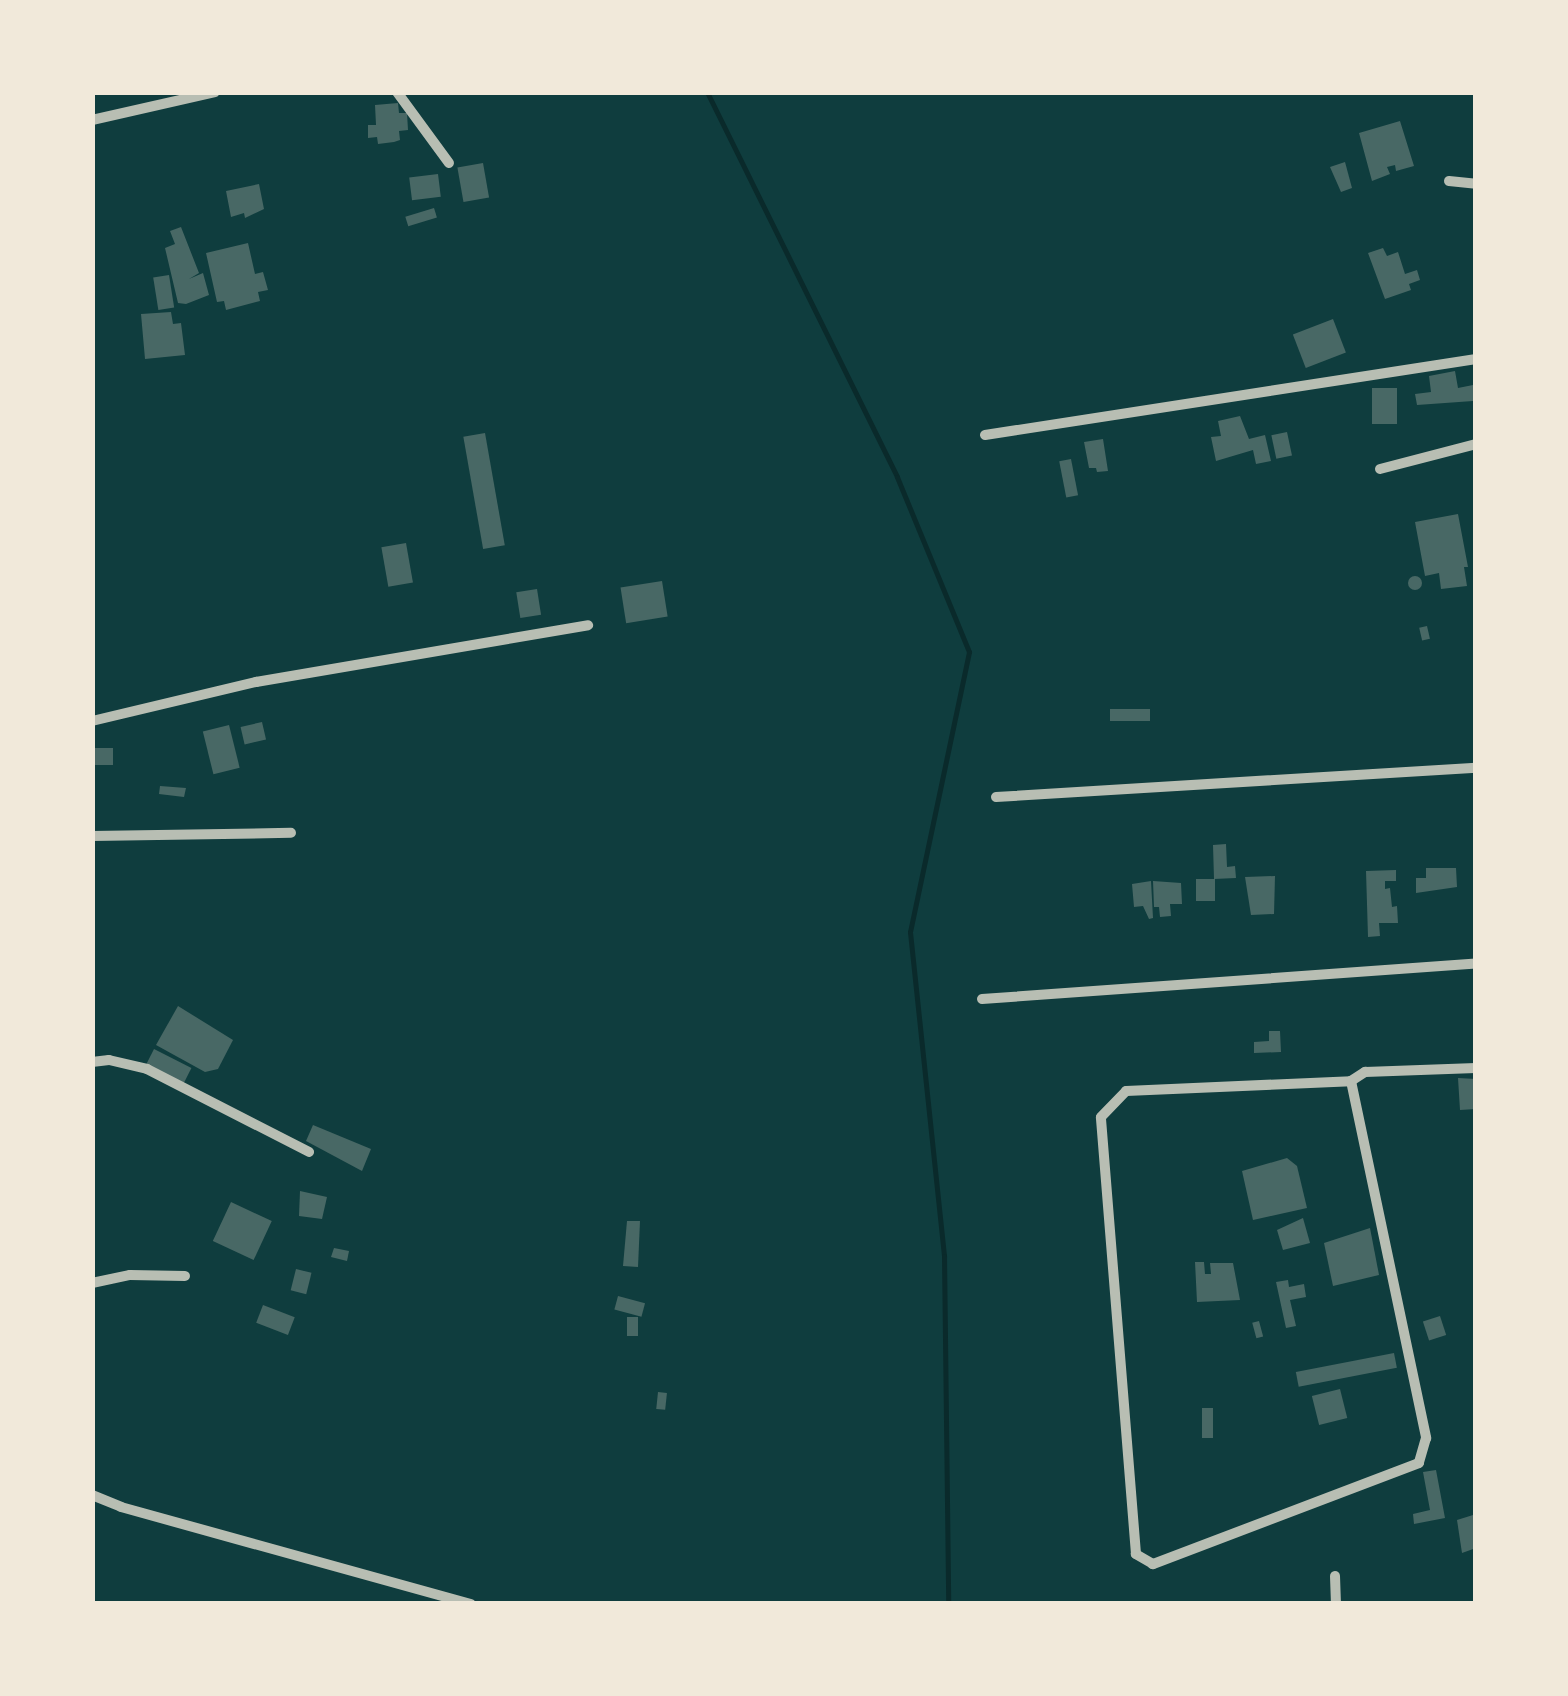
<!DOCTYPE html>
<html>
<head>
<meta charset="utf-8">
<style>
  body { margin:0 }
  #map { position:relative; width:1568px; height:1696px; overflow:hidden; background:#0f3d3e; font-family:"Space Grotesk",sans-serif }
  div>[style] { position:absolute }
  .stream>* { height:5px; margin:-2.5px; padding:0 2.5px; transform-origin:2.5px; border-radius:2.5px; background:#0a2a2b }
  .building>* { inset:0; background:#486865; transform-origin:0 0 }
  .round { border-radius:50% }
  .minor>* { height:10px; margin:-5px; padding:0 5px; transform-origin:5px; border-radius:5px; background:#b8beb3 }
  span { translate:-50% -50%; white-space:nowrap; text-align:center; line-height:1.15; -webkit-text-stroke:8px #f1e9da; paint-order:stroke }
  .frame { position:absolute; inset:0; border:95px solid #f1e9da; pointer-events:none }
</style>
</head>
<body>
<div id="map">
  <div class="stream">
    <div style="left:707px;top:92px;width:429px;rotate:63.7deg"></div>
    <div style="left:897px;top:477px;width:189px;rotate:67.6deg"></div>
    <div style="left:969px;top:652px;width:286px;rotate:101.9deg"></div>
    <div style="left:910px;top:932px;width:326px;rotate:84deg"></div>
    <div style="left:944px;top:1256px;width:348px;rotate:89.3deg"></div>
  </div>
  <div class="building">
    <div style="clip-path:polygon(398px 103px,399px 113px,407px 113px,408px 130px,399px 131px,400px 140px,394px 142px,378px 144px,377px 137px,368px 138px,368px 125px,376px 125px,375px 105px)"></div>
    <div style="clip-path:polygon(1400px 121px,1414px 166px,1396px 171px,1395px 165px,1387px 167px,1390px 174px,1372px 181px,1359px 133px)"></div>
    <div style="clip-path:polygon(1345px 162px,1352px 188px,1341px 192px,1330px 167px)"></div>
    <div style="left:483px;top:163px;width:35px;height:26px;rotate:80deg"></div>
    <div style="left:438px;top:174px;width:23px;height:29px;rotate:83deg"></div>
    <div style="clip-path:polygon(259px 184px,264px 209px,245px 218px,244px 213px,231px 217px,226px 191px)"></div>
    <div style="left:434px;top:208px;width:10px;height:30px;rotate:73deg"></div>
    <div style="clip-path:polygon(181px 227px,199px 273px,189px 279px,203px 273px,209px 295px,186px 304px,178px 303px,165px 248px,175px 244px,170px 231px)"></div>
    <div style="clip-path:polygon(248px 243px,255px 274px,263px 272px,268px 290px,258px 292px,260px 301px,226px 310px,224px 301px,217px 302px,206px 253px)"></div>
    <div style="clip-path:polygon(1383px 248px,1387px 256px,1398px 252px,1405px 274px,1417px 270px,1420px 280px,1409px 284px,1411px 290px,1385px 299px,1368px 253px)"></div>
    <div style="left:169px;top:275px;width:33px;height:16px;rotate:81deg"></div>
    <div style="clip-path:polygon(171px 312px,173px 324px,181px 323px,185px 355px,145px 359px,141px 314px)"></div>
    <div style="left:1333px;top:319px;width:36px;height:43px;rotate:69deg"></div>
    <div style="clip-path:polygon(1455px 371px,1458px 388px,1473px 385px,1473px 401px,1417px 405px,1415px 394px,1431px 392px,1429px 376px)"></div>
    <div style="left:1372px;top:388px;width:25px;height:36px"></div>
    <div style="clip-path:polygon(1240px 416px,1249px 439px,1265px 435px,1271px 461px,1256px 464px,1253px 450px,1216px 461px,1211px 437px,1221px 436px,1218px 421px)"></div>
    <div style="left:1287px;top:432px;width:24px;height:16px;rotate:78deg"></div>
    <div style="left:485px;top:433px;width:114px;height:22px;rotate:80deg"></div>
    <div style="clip-path:polygon(1103px 439px,1108px 471px,1097px 472px,1096px 468px,1089px 468px,1084px 442px)"></div>
    <div style="left:1071px;top:459px;width:37px;height:12px;rotate:79deg"></div>
    <div style="clip-path:polygon(1458px 514px,1468px 567px,1464px 567px,1467px 586px,1441px 589px,1439px 573px,1425px 576px,1415px 522px)"></div>
    <div style="left:406px;top:543px;width:40px;height:25px;rotate:80deg"></div>
    <div class="round" style="left:1408px;top:576px;width:14px;height:14px"></div>
    <div style="left:662px;top:581px;width:36px;height:42px;rotate:81deg"></div>
    <div style="left:537px;top:589px;width:26px;height:21px;rotate:81deg"></div>
    <div style="left:1427px;top:626px;width:13px;height:8px;rotate:77deg"></div>
    <div style="left:1150px;top:709px;width:12px;height:40px;rotate:90deg"></div>
    <div style="left:262px;top:722px;width:18px;height:22px;rotate:77deg"></div>
    <div style="left:229px;top:725px;width:44px;height:27px;rotate:76deg"></div>
    <div style="left:113px;top:748px;width:17px;height:19px;rotate:90deg"></div>
    <div style="clip-path:polygon(160px 786px,186px 788px,184px 797px,159px 794px)"></div>
    <div style="clip-path:polygon(1226px 844px,1227px 867px,1235px 866px,1236px 878px,1214px 879px,1213px 845px)"></div>
    <div style="clip-path:polygon(1426px 868px,1456px 868px,1457px 887px,1416px 893px,1416px 878px,1426px 878px)"></div>
    <div style="clip-path:polygon(1396px 870px,1396px 881px,1385px 881px,1385px 889px,1390px 888px,1392px 907px,1397px 906px,1398px 923px,1379px 923px,1380px 936px,1368px 937px,1366px 871px)"></div>
    <div style="clip-path:polygon(1275px 876px,1274px 914px,1251px 915px,1245px 877px)"></div>
    <div style="left:1196px;top:879px;width:19px;height:22px"></div>
    <div style="clip-path:polygon(1151px 881px,1153px 918px,1149px 919px,1143px 906px,1134px 907px,1132px 884px)"></div>
    <div style="clip-path:polygon(1153px 881px,1181px 883px,1182px 904px,1170px 904px,1171px 916px,1160px 917px,1159px 907px,1154px 907px)"></div>
    <div style="clip-path:polygon(178px 1006px,233px 1040px,218px 1069px,205px 1072px,156px 1045px)"></div>
    <div style="clip-path:polygon(1269px 1031px,1280px 1031px,1281px 1052px,1254px 1053px,1254px 1042px,1269px 1041px)"></div>
    <div style="left:154px;top:1049px;width:42px;height:17px;rotate:27deg"></div>
    <div style="clip-path:polygon(1458px 1078px,1476px 1079px,1476px 1109px,1460px 1110px)"></div>
    <div style="clip-path:polygon(313px 1125px,371px 1149px,362px 1171px,306px 1141px)"></div>
    <div style="clip-path:polygon(1287px 1158px,1297px 1166px,1307px 1208px,1253px 1220px,1242px 1171px)"></div>
    <div style="clip-path:polygon(300px 1191px,327px 1197px,322px 1219px,299px 1216px)"></div>
    <div style="left:231px;top:1202px;width:45px;height:43px;rotate:25deg"></div>
    <div style="clip-path:polygon(1303px 1218px,1310px 1243px,1283px 1250px,1277px 1230px)"></div>
    <div style="clip-path:polygon(627px 1221px,640px 1221px,638px 1267px,623px 1266px)"></div>
    <div style="clip-path:polygon(1370px 1228px,1379px 1275px,1333px 1286px,1324px 1243px)"></div>
    <div style="clip-path:polygon(334px 1248px,349px 1251px,347px 1261px,331px 1257px)"></div>
    <div style="clip-path:polygon(1195px 1262px,1204px 1262px,1205px 1274px,1211px 1274px,1210px 1263px,1233px 1263px,1240px 1300px,1197px 1302px)"></div>
    <div style="left:296px;top:1269px;width:16px;height:22px;rotate:14deg"></div>
    <div style="clip-path:polygon(1288px 1280px,1289px 1287px,1304px 1284px,1306px 1297px,1290px 1300px,1296px 1326px,1286px 1328px,1276px 1282px)"></div>
    <div style="left:618px;top:1296px;width:28px;height:14px;rotate:15deg"></div>
    <div style="left:263px;top:1305px;width:34px;height:19px;rotate:21deg"></div>
    <div style="left:1440px;top:1316px;width:20px;height:18px;rotate:72deg"></div>
    <div style="left:627px;top:1317px;width:11px;height:19px"></div>
    <div style="left:1259px;top:1321px;width:16px;height:7px;rotate:75deg"></div>
    <div style="left:1394px;top:1353px;width:15px;height:100px;rotate:79deg"></div>
    <div style="left:1340px;top:1389px;width:30px;height:29px;rotate:76deg"></div>
    <div style="left:658px;top:1392px;width:9px;height:17px;rotate:6deg"></div>
    <div style="left:1202px;top:1408px;width:11px;height:30px"></div>
    <div style="clip-path:polygon(1436px 1470px,1445px 1518px,1414px 1524px,1413px 1514px,1430px 1510px,1423px 1472px)"></div>
    <div style="clip-path:polygon(1473px 1515px,1476px 1548px,1462px 1553px,1457px 1520px)"></div>
  </div>
  <div class="minor">
    <div style="left:397px;top:92px;width:88px;rotate:53.8deg"></div>
    <div style="left:92px;top:120px;width:126px;rotate:-12.8deg"></div>
    <div style="left:1449px;top:181px;width:27px;rotate:6deg"></div>
    <div style="left:985px;top:435px;width:497px;rotate:-8.8deg"></div>
    <div style="left:1380px;top:469px;width:99px;rotate:-14.6deg"></div>
    <div style="left:92px;top:721px;width:169px;rotate:-13.4deg"></div>
    <div style="left:256px;top:682px;width:337px;rotate:-9.7deg"></div>
    <div style="left:996px;top:797px;width:481px;rotate:-3.5deg"></div>
    <div style="left:92px;top:836px;width:199px;rotate:-0.9deg"></div>
    <div style="left:982px;top:999px;width:495px;rotate:-4.1deg"></div>
    <div style="left:92px;top:1062px;width:17px;rotate:-7deg"></div>
    <div style="left:109px;top:1060px;width:39px;rotate:13deg"></div>
    <div style="left:147px;top:1069px;width:182px;rotate:27.1deg"></div>
    <div style="left:1351px;top:1081px;width:365px;rotate:78.1deg"></div>
    <div style="left:1426px;top:1438px;width:26px;rotate:106deg"></div>
    <div style="left:1419px;top:1463px;width:285px;rotate:159.2deg"></div>
    <div style="left:1153px;top:1564px;width:20px;rotate:-150deg"></div>
    <div style="left:1136px;top:1554px;width:438px;rotate:-94.6deg"></div>
    <div style="left:1101px;top:1117px;width:36px;rotate:-46deg"></div>
    <div style="left:1126px;top:1091px;width:225px;rotate:-2.5deg"></div>
    <div style="left:1351px;top:1081px;width:17px;rotate:-33deg"></div>
    <div style="left:1365px;top:1072px;width:111px;rotate:-2.1deg"></div>
    <div style="left:92px;top:1283px;width:39px;rotate:-12deg"></div>
    <div style="left:130px;top:1275px;width:55px;rotate:1deg"></div>
    <div style="left:92px;top:1495px;width:31px;rotate:22deg"></div>
    <div style="left:121px;top:1507px;width:363px;rotate:15.5deg"></div>
    <div style="left:1335px;top:1576px;width:28px;rotate:88deg"></div>
  </div>
  <div class="frame"></div>
</div>
</body>
</html>
